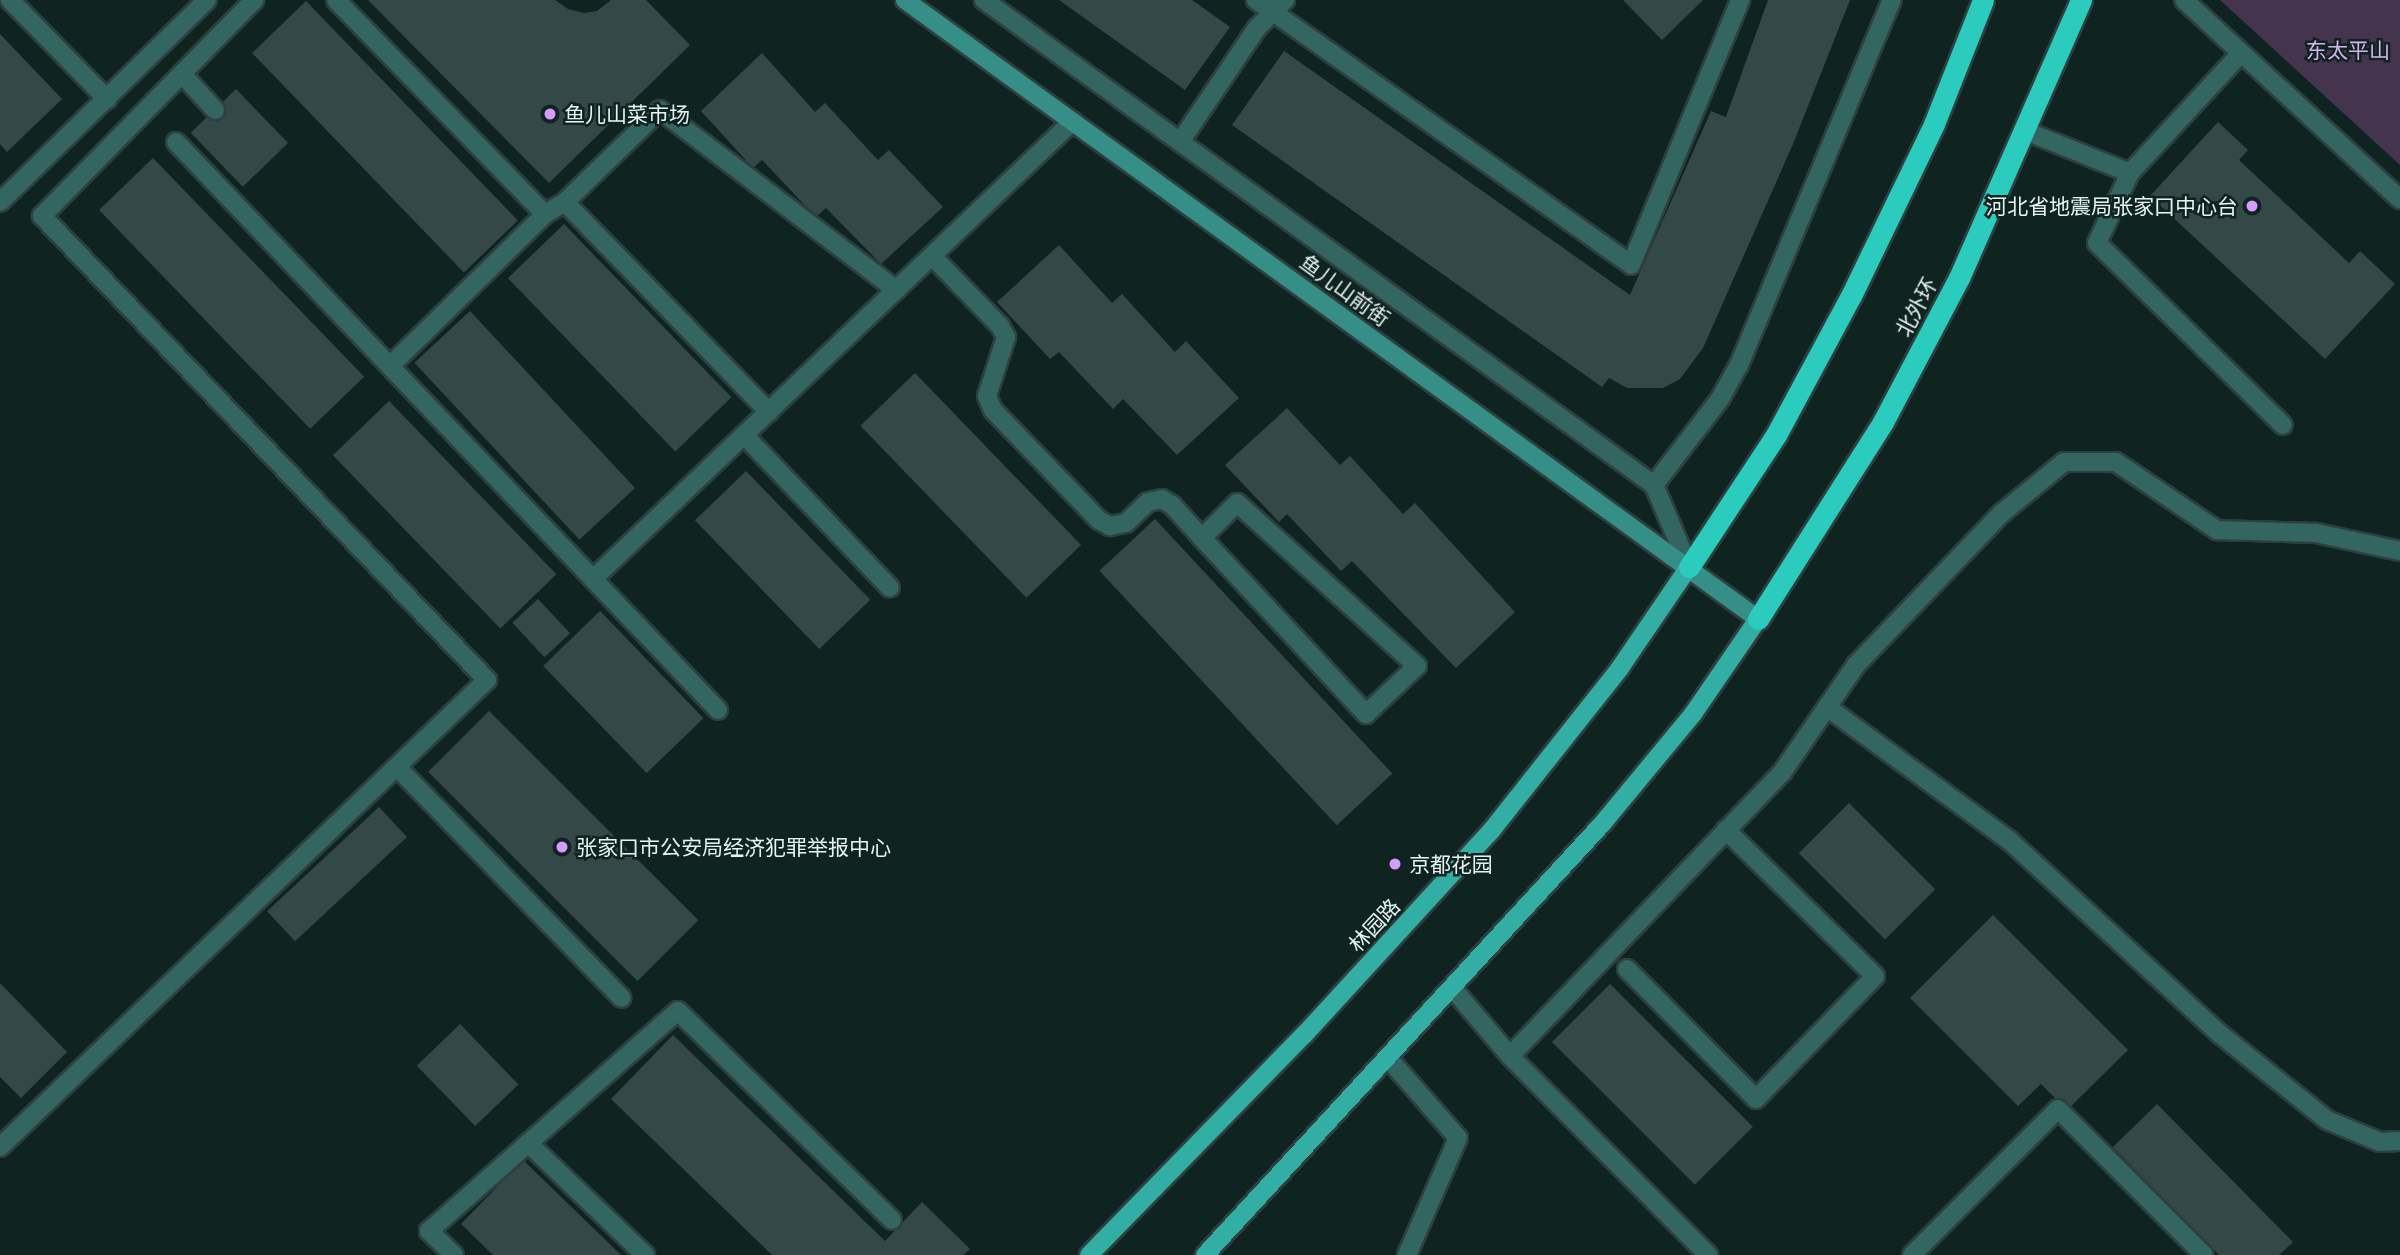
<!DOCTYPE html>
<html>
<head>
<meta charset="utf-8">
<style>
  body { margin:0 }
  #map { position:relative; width:2400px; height:1255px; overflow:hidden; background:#0f2321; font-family:"Asap Condensed","Noto Sans SC",sans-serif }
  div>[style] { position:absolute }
  .green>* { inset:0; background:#44344e }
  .building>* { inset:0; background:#344947; transform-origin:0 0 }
  .roads { filter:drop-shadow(2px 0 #2d403e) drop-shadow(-2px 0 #2d403e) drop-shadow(0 2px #2d403e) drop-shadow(0 -2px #2d403e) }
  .lane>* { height:18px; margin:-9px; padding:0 9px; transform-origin:9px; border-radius:9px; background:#336661 }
  .street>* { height:18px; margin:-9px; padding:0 9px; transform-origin:9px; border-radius:9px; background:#336661 }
  .secondary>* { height:18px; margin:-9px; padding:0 9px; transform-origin:9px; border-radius:9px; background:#358f87 }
  .primary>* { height:18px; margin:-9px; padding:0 9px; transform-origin:9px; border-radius:9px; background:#33aea4 }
  .highway>* { height:21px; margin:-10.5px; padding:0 10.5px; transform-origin:10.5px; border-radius:10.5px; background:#2bcbbe }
  .dots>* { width:19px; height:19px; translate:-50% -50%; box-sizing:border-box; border:4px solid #0f2321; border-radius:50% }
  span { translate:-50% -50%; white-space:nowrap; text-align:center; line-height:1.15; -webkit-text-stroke:5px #0f2321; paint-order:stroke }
  .park-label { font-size:21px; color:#d7b2f1 }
  .poi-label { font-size:21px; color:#e6f3f1 }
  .left { translate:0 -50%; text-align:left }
  .right { translate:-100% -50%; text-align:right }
  .street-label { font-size:21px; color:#e6f3f1 }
</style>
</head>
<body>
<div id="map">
  <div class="green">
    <div style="clip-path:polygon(2220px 0,2400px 0,2400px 165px)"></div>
  </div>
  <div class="building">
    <div style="clip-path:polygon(368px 0,555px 0,568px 9px,584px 13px,597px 11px,611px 0,646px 0,690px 45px,549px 183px)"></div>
    <div style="clip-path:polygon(1059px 0,1192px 0,1230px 27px,1185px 90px)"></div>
    <div style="clip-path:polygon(1623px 0,1703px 0,1662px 40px)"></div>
    <div style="clip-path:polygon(1768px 0,1850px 0,1793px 144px,1703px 348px,1680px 379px,1663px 388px,1627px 388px,1609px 378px,1602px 387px,1232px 125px,1284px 51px,1630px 295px,1711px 111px,1726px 117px)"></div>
    <div style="left:306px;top:1px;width:305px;height:75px;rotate:46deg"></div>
    <div style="clip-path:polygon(0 34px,62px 99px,7px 152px,0 144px)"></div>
    <div style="clip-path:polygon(762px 53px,815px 112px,825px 103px,878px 160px,889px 150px,943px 207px,881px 264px,826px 208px,816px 217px,762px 160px,753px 168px,701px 111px)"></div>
    <div style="left:236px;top:89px;width:75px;height:63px;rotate:46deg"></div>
    <div style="clip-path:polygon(2218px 122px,2248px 150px,2239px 160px,2349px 263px,2360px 251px,2395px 284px,2325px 359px,2150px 196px)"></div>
    <div style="left:153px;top:158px;width:304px;height:75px;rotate:46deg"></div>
    <div style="left:564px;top:224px;width:241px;height:78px;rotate:46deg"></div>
    <div style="clip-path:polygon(1059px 245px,1112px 303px,1122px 294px,1175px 352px,1186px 341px,1239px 398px,1177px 455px,1123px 399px,1113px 409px,1059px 352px,1050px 359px,997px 302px)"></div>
    <div style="left:470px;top:311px;width:242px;height:76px;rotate:47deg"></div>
    <div style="left:915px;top:373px;width:239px;height:76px;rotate:46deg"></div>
    <div style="left:389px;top:401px;width:241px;height:78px;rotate:46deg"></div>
    <div style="clip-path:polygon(1287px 408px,1340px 465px,1350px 456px,1403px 514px,1415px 503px,1515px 612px,1456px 668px,1352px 561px,1341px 571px,1287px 514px,1279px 522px,1225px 465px)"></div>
    <div style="left:746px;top:471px;width:179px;height:71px;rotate:46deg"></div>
    <div style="left:1155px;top:519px;width:348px;height:76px;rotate:47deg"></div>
    <div style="left:538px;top:599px;width:47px;height:35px;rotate:47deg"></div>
    <div style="left:600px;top:611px;width:149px;height:79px;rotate:46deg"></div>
    <div style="left:489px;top:711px;width:296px;height:86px;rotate:45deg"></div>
    <div style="left:1849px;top:803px;width:122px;height:71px;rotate:45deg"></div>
    <div style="left:379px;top:807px;width:41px;height:153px;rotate:47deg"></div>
    <div style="clip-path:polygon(1993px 915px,2128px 1050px,2067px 1110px,2041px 1084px,2018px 1106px,1910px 998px)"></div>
    <div style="clip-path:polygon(0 983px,67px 1052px,21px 1098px,0 1077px)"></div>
    <div style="left:1610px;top:984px;width:202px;height:82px;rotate:45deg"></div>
    <div style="left:460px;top:1024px;width:84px;height:60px;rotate:46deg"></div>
    <div style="clip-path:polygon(673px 1035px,885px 1241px,922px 1202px,970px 1249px,963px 1255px,772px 1255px,611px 1099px)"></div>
    <div style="clip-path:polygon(2157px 1104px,2293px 1242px,2279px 1255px,2219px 1255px,2113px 1147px)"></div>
    <div style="clip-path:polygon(523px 1160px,621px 1255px,493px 1255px,461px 1224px)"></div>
  </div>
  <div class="roads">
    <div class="lane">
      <div style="left:984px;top:0;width:827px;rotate:35.9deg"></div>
      <div style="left:2184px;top:0;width:294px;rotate:42.7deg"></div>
      <div style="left:182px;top:74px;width:49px;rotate:47.5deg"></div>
      <div style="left:2023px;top:130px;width:115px;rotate:21.9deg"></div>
      <div style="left:2130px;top:173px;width:163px;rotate:-47.2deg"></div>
      <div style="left:2130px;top:173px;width:77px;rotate:115.2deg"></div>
      <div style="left:2097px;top:243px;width:260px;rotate:44.4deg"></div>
      <div style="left:1689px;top:567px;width:89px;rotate:-113.1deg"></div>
      <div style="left:1654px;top:485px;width:108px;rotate:-52.5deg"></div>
      <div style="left:1720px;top:399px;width:39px;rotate:-61deg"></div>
      <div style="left:1739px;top:365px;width:396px;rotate:-67.3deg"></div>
      <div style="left:1827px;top:707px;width:227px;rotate:36.2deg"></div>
      <div style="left:2010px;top:841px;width:285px;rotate:42.6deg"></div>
      <div style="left:2220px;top:1034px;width:137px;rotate:38.8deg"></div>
      <div style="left:2327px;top:1120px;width:57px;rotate:22.5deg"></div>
      <div style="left:2380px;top:1142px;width:20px;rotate:-3deg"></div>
    </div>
    <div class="street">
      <div style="left:10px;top:0;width:139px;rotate:45.6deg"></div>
      <div style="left:336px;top:0;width:299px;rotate:45.7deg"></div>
      <div style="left:545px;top:214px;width:23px;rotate:-31deg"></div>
      <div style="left:1256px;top:0;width:459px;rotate:35.2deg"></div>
      <div style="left:1631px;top:265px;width:287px;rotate:-67.6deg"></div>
      <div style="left:176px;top:142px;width:785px;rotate:46.34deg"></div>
      <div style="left:1180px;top:142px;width:138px;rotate:-56deg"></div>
      <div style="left:1257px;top:28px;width:40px;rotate:-45deg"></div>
      <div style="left:0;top:202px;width:289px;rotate:-44.3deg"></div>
      <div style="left:932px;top:256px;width:98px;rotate:45.8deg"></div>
      <div style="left:1000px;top:326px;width:13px;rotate:61deg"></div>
      <div style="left:1006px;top:337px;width:62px;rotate:107.9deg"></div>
      <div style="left:987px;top:396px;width:15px;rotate:67deg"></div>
      <div style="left:993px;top:410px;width:153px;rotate:46.1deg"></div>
      <div style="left:1099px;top:520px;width:13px;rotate:29deg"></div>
      <div style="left:1110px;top:526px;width:16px;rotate:-11deg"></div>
      <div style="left:1126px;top:523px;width:30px;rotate:-44deg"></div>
      <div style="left:1148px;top:502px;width:14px;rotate:-12deg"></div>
      <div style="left:1162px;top:499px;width:12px;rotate:31deg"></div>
      <div style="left:1172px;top:505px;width:45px;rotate:47.7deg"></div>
      <div style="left:1202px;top:538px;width:241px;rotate:47deg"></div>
      <div style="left:1366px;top:714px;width:70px;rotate:-43.3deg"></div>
      <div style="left:1417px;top:666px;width:243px;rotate:-137.8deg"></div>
      <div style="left:1237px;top:503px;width:49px;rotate:135deg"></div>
      <div style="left:390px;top:366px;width:217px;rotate:-44.4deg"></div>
      <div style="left:769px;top:412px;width:293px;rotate:-134.2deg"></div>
      <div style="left:565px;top:202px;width:132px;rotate:-44.1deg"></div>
      <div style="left:660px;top:110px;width:297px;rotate:37.3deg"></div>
      <div style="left:744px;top:435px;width:211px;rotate:46.3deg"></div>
      <div style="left:593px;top:579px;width:663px;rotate:-43.66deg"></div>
      <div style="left:397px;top:767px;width:322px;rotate:45.8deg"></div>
      <div style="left:1627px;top:969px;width:183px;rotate:45.2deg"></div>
      <div style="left:1756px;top:1099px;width:171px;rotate:-45.9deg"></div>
      <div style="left:1875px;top:976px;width:209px;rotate:-135.6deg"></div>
      <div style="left:1453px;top:989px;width:88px;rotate:49.6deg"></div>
      <div style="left:1510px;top:1056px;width:395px;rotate:-46.2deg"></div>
      <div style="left:1783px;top:771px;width:129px;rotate:-55.4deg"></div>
      <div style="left:1856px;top:665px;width:211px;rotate:-46.2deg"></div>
      <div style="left:2002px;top:513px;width:80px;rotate:-39.4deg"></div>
      <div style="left:2064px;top:462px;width:52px"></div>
      <div style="left:2116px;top:462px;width:122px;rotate:34deg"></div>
      <div style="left:2217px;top:530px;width:99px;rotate:1.7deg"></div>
      <div style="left:2316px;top:533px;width:86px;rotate:12.1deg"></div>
      <div style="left:1510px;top:1056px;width:281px;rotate:45.1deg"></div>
      <div style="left:1388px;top:1058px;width:106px;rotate:48.8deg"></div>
      <div style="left:1458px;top:1138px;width:128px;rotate:113.6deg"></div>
      <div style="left:528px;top:1143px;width:162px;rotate:43.7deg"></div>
      <div style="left:0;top:1147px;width:675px;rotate:-43.8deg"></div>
      <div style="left:487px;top:680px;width:643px;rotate:-133.8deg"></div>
      <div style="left:42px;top:216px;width:303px;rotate:-45.5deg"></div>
      <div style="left:454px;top:1255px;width:35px;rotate:-136deg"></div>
      <div style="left:429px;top:1231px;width:332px;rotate:-41.5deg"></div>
      <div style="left:678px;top:1011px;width:299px;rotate:44.3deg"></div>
      <div style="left:1912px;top:1255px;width:206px;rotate:-45deg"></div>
      <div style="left:2058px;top:1109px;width:206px;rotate:45deg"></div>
    </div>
    <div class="secondary">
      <div style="left:905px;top:0;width:1054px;rotate:35.97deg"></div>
    </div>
    <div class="primary">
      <div style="left:1089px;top:1255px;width:308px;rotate:-45.7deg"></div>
      <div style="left:1304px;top:1035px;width:277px;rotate:-47.5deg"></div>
      <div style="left:1491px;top:831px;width:208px;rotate:-51.6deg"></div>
      <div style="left:1620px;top:668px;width:122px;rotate:-55.7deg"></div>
      <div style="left:1205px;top:1255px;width:586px;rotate:-47.35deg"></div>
      <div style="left:1602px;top:824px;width:143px;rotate:-50.4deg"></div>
      <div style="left:1693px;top:714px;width:115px;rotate:-55.6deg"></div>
    </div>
    <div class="highway">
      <div style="left:1689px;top:567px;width:158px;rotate:-56.6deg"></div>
      <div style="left:1776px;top:435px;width:158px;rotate:-61.7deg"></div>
      <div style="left:1851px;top:296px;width:191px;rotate:-64.2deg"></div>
      <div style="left:1934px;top:124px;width:133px;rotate:-68.4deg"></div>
      <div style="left:1758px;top:619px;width:233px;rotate:-57.6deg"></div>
      <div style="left:1883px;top:422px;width:163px;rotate:-62.2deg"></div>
      <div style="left:1959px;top:278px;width:304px;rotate:-66.3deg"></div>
    </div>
  </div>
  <div class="dots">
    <div style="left:550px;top:114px;background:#d59cfb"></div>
    <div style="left:2252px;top:206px;background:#d59cfb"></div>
    <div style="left:562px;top:847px;background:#d59cfb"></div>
    <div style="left:1395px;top:864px;background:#d59cfb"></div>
  </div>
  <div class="park-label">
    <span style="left:2348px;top:50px">东太平山</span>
  </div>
  <div class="poi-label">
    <span class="left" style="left:564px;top:114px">鱼儿山菜市场</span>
    <span class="right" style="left:2238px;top:206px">河北省地震局张家口中心台</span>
    <span class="left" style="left:576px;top:847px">张家口市公安局经济犯罪举报中心</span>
    <span class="left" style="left:1409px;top:864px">京都花园</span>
  </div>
  <div class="street-label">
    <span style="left:1345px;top:290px;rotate:36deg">鱼儿山前街</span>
    <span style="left:1916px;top:307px;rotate:-62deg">北外环</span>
    <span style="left:1374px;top:925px;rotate:-47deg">林园路</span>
  </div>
</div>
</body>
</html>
